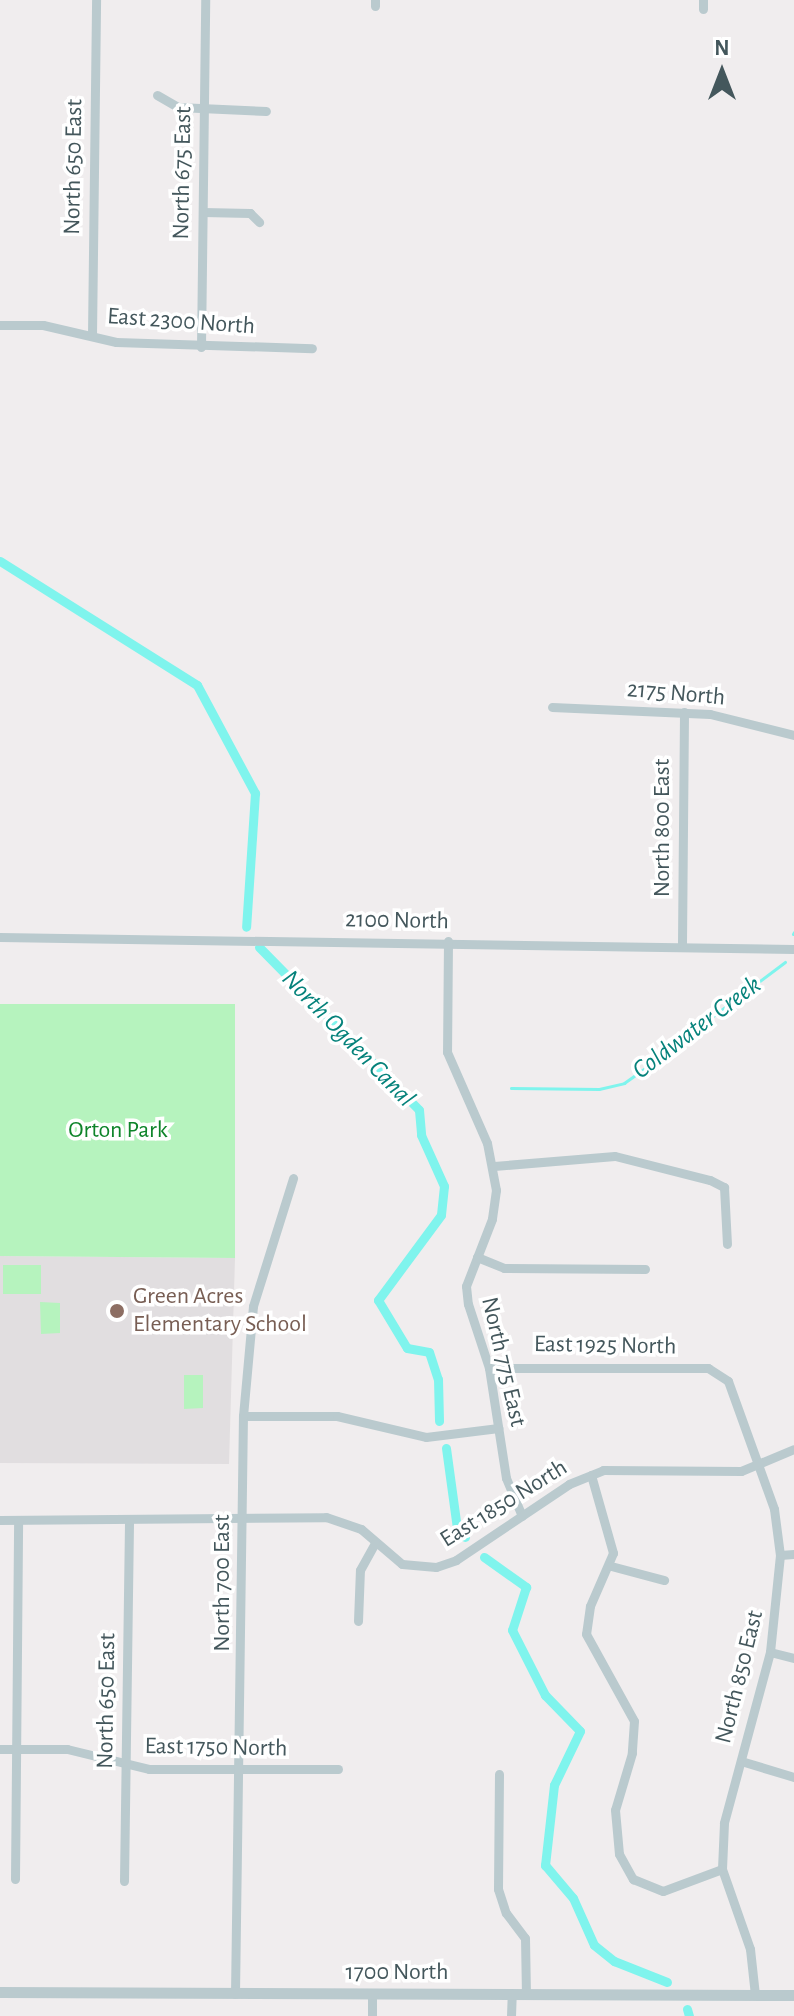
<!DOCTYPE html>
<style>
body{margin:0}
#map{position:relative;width:794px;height:2016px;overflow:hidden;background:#f0edee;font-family:"Alegreya Sans",sans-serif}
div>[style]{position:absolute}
.education>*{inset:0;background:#e1dee0}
.green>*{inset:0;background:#b6f3be}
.stream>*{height:3px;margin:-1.5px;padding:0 1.5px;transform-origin:1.5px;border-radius:1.5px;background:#7ff4ed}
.canal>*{height:9px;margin:-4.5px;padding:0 4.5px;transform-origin:4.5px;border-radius:4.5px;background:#7ff4ed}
.minor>*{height:9px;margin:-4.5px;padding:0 4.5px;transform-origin:4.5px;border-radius:4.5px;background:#bacace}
.tertiary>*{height:11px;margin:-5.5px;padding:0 5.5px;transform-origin:5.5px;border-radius:5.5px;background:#bacace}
.dots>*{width:22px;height:22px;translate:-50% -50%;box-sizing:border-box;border:4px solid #fff;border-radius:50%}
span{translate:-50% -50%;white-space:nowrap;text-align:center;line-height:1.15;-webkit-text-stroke:7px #fff;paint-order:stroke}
.street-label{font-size:24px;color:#44575c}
.park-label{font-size:24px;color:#0e842a}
.education-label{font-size:24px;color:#785e54}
.left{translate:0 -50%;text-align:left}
.water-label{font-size:26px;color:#05827b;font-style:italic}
.north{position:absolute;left:682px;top:32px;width:80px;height:80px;-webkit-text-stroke:6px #fff;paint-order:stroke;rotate:0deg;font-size:22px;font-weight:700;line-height:32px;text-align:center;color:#44575c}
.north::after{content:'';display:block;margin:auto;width:28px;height:36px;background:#44575c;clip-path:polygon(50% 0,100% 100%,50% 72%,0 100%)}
</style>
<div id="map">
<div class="education">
<i style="clip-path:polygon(0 1256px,235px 1258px,229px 1464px,0 1463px)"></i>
</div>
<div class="green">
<i style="clip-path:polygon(0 1004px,235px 1004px,235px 1258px,0 1256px)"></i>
<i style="clip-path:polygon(3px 1265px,41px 1265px,41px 1294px,3px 1294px)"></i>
<i style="clip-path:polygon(40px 1302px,60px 1303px,60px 1333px,41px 1334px)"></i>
<i style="clip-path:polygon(184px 1375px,203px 1375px,203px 1408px,184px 1409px)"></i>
</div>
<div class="stream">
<i style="left:793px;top:934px;width:2px;rotate:-63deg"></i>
<i style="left:709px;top:1019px;width:95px;rotate:-36.9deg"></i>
<i style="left:511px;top:1088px;width:88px;rotate:0.7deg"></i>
<i style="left:599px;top:1089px;width:26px;rotate:-13deg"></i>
<i style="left:624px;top:1083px;width:80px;rotate:-35.3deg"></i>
</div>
<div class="canal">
<i style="left:0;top:561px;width:233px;rotate:32.2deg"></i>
<i style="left:197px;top:685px;width:123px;rotate:61.8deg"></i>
<i style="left:255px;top:793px;width:134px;rotate:93.8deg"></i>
<i style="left:259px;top:947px;width:228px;rotate:45.5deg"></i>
<i style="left:419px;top:1110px;width:25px;rotate:85deg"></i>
<i style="left:421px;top:1135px;width:56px;rotate:65.7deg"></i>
<i style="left:444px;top:1186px;width:29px;rotate:96deg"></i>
<i style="left:441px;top:1215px;width:106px;rotate:126.5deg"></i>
<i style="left:378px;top:1300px;width:56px;rotate:58.9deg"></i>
<i style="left:407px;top:1348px;width:22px;rotate:10deg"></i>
<i style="left:429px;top:1352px;width:28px;rotate:72deg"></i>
<i style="left:438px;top:1379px;width:42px;rotate:88.6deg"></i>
<i style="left:446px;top:1448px;width:81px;rotate:82.2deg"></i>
<i style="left:457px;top:1528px;width:12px;rotate:48deg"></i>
<i style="left:484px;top:1557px;width:52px;rotate:35.5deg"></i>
<i style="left:526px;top:1587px;width:45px;rotate:108deg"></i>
<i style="left:512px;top:1630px;width:73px;rotate:63.1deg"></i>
<i style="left:545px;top:1695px;width:50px;rotate:45.8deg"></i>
<i style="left:580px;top:1731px;width:60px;rotate:115.7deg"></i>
<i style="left:554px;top:1785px;width:81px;rotate:96.4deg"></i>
<i style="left:545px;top:1865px;width:43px;rotate:49.7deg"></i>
<i style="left:573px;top:1898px;width:51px;rotate:65.9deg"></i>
<i style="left:594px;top:1945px;width:26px;rotate:39deg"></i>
<i style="left:614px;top:1961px;width:57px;rotate:21.6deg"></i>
<i style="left:687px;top:2009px;width:7px;rotate:74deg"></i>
</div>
<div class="minor">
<i style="left:703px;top:0;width:9px;rotate:90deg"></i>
<i style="left:375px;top:6px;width:6px;rotate:-90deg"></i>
<i style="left:157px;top:95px;width:24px;rotate:30deg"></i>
<i style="left:178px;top:107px;width:88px;rotate:2.6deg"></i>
<i style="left:203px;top:212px;width:47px;rotate:1.2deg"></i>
<i style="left:250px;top:213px;width:13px;rotate:45deg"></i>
<i style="left:0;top:325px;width:43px"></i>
<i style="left:43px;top:325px;width:75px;rotate:13.1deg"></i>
<i style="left:116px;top:342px;width:196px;rotate:1.8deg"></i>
<i style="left:92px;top:335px;width:335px;rotate:-89.3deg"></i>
<i style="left:201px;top:347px;width:347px;rotate:-89.3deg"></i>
<i style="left:552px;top:707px;width:158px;rotate:2.5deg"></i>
<i style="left:710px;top:714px;width:87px;rotate:14deg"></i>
<i style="left:0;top:937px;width:794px;rotate:0.87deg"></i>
<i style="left:448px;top:941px;width:111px;rotate:90.5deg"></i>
<i style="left:447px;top:1052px;width:99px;rotate:66.3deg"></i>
<i style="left:487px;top:1143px;width:48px;rotate:79.2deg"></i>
<i style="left:496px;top:1190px;width:29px;rotate:98deg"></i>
<i style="left:492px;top:1219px;width:72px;rotate:111.2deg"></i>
<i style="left:466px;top:1286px;width:18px;rotate:84deg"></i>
<i style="left:468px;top:1304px;width:67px;rotate:71.8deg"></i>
<i style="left:489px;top:1368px;width:111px;rotate:81.2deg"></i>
<i style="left:506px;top:1478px;width:41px;rotate:67.2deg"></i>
<i style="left:682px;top:943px;width:231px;rotate:-89.5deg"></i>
<i style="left:494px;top:1166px;width:121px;rotate:-4.7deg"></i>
<i style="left:615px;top:1156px;width:98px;rotate:14.2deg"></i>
<i style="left:710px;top:1180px;width:16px;rotate:27deg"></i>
<i style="left:724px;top:1187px;width:57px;rotate:87deg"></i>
<i style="left:477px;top:1257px;width:29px;rotate:22deg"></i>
<i style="left:504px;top:1268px;width:141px;rotate:0.4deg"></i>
<i style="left:489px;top:1368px;width:219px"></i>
<i style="left:708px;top:1368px;width:24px;rotate:33deg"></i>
<i style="left:728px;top:1381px;width:136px;rotate:70.2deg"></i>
<i style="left:774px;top:1509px;width:46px;rotate:82.6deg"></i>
<i style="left:780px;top:1555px;width:98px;rotate:95.9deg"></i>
<i style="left:770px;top:1652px;width:177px;rotate:105.1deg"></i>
<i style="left:724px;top:1823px;width:46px;rotate:92.5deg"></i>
<i style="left:722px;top:1869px;width:85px;rotate:70.7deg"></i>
<i style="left:750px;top:1949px;width:46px;rotate:83.8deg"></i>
<i style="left:243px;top:1416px;width:94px"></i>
<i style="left:337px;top:1416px;width:91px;rotate:13.3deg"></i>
<i style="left:426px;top:1437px;width:73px;rotate:-7.1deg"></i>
<i style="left:591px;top:1475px;width:81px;rotate:74.2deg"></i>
<i style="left:613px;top:1553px;width:58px;rotate:113.5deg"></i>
<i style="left:590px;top:1606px;width:28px;rotate:98deg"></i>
<i style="left:586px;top:1634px;width:99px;rotate:61.1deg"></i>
<i style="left:634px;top:1721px;width:32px;rotate:94deg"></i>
<i style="left:632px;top:1753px;width:59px;rotate:106.6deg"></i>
<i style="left:615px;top:1810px;width:44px;rotate:84.8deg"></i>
<i style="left:619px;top:1854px;width:29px;rotate:61deg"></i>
<i style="left:633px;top:1879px;width:32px;rotate:22deg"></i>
<i style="left:663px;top:1891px;width:63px;rotate:-20.4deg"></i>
<i style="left:0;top:1520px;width:326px;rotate:-0.5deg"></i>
<i style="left:326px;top:1517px;width:37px;rotate:19deg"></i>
<i style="left:361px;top:1529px;width:54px;rotate:40.5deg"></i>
<i style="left:402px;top:1564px;width:34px;rotate:5deg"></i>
<i style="left:436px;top:1567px;width:21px;rotate:-19deg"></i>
<i style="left:456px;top:1560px;width:136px;rotate:-33.9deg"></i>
<i style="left:569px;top:1484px;width:37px;rotate:-22deg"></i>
<i style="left:603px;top:1470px;width:138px;rotate:0.4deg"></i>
<i style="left:741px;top:1471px;width:57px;rotate:-22.5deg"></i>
<i style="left:780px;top:1555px;width:14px;rotate:-4deg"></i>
<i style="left:611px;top:1566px;width:55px;rotate:14.8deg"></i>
<i style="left:358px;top:1621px;width:51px;rotate:-87.8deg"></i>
<i style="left:360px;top:1570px;width:31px;rotate:-61deg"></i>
<i style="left:770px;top:1652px;width:25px;rotate:14deg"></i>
<i style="left:0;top:1749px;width:67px"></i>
<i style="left:67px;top:1749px;width:84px;rotate:13.7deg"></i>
<i style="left:149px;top:1769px;width:189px"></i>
<i style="left:741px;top:1761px;width:55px;rotate:16.8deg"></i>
<i style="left:499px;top:1774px;width:115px;rotate:90.5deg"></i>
<i style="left:498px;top:1889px;width:25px;rotate:72deg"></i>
<i style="left:506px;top:1913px;width:31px;rotate:53deg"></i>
<i style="left:525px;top:1938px;width:55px;rotate:89deg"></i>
<i style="left:15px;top:1879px;width:358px;rotate:-89.5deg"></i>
<i style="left:124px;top:1881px;width:360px;rotate:-89.2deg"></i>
<i style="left:235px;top:1994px;width:578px;rotate:-89.21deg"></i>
<i style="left:243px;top:1416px;width:110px;rotate:-84.8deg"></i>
<i style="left:253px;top:1306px;width:134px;rotate:-72.6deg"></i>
<i style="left:372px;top:2016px;width:20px;rotate:-90deg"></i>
<i style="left:511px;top:2016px;width:23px;rotate:-88deg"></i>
</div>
<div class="tertiary">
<i style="left:0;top:1992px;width:794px;rotate:0.22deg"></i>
</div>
<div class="dots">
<i style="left:117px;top:1311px;background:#8d6e63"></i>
</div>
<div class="street-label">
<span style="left:74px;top:167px;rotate:-89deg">North 650 East</span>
<span style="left:183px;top:173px;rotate:-89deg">North 675 East</span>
<span style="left:181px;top:322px;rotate:4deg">East 2300 North</span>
<span style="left:676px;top:694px;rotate:5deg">2175 North</span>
<span style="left:663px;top:828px;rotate:-90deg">North 800 East</span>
<span style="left:397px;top:921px;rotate:1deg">2100 North</span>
<span style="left:605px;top:1346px;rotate:1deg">East 1925 North</span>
<span style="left:503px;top:1362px;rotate:77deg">North 775 East</span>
<span style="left:504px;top:1504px;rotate:-32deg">East 1850 North</span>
<span style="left:223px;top:1583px;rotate:-90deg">North 700 East</span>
<span style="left:740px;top:1677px;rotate:-76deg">North 850 East</span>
<span style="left:107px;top:1701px;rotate:-89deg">North 650 East</span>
<span style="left:216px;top:1748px;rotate:1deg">East 1750 North</span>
<span style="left:397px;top:1973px">1700 North</span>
</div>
<div class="park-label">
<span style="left:118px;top:1131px">Orton Park</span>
</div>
<div class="education-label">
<span class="left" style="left:133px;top:1311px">Green Acres<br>Elementary School</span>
</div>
<div class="water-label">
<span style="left:697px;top:1028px;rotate:-37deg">Coldwater Creek</span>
<span style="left:348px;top:1039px;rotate:46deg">North Ogden Canal</span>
</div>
<div class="north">N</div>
</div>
